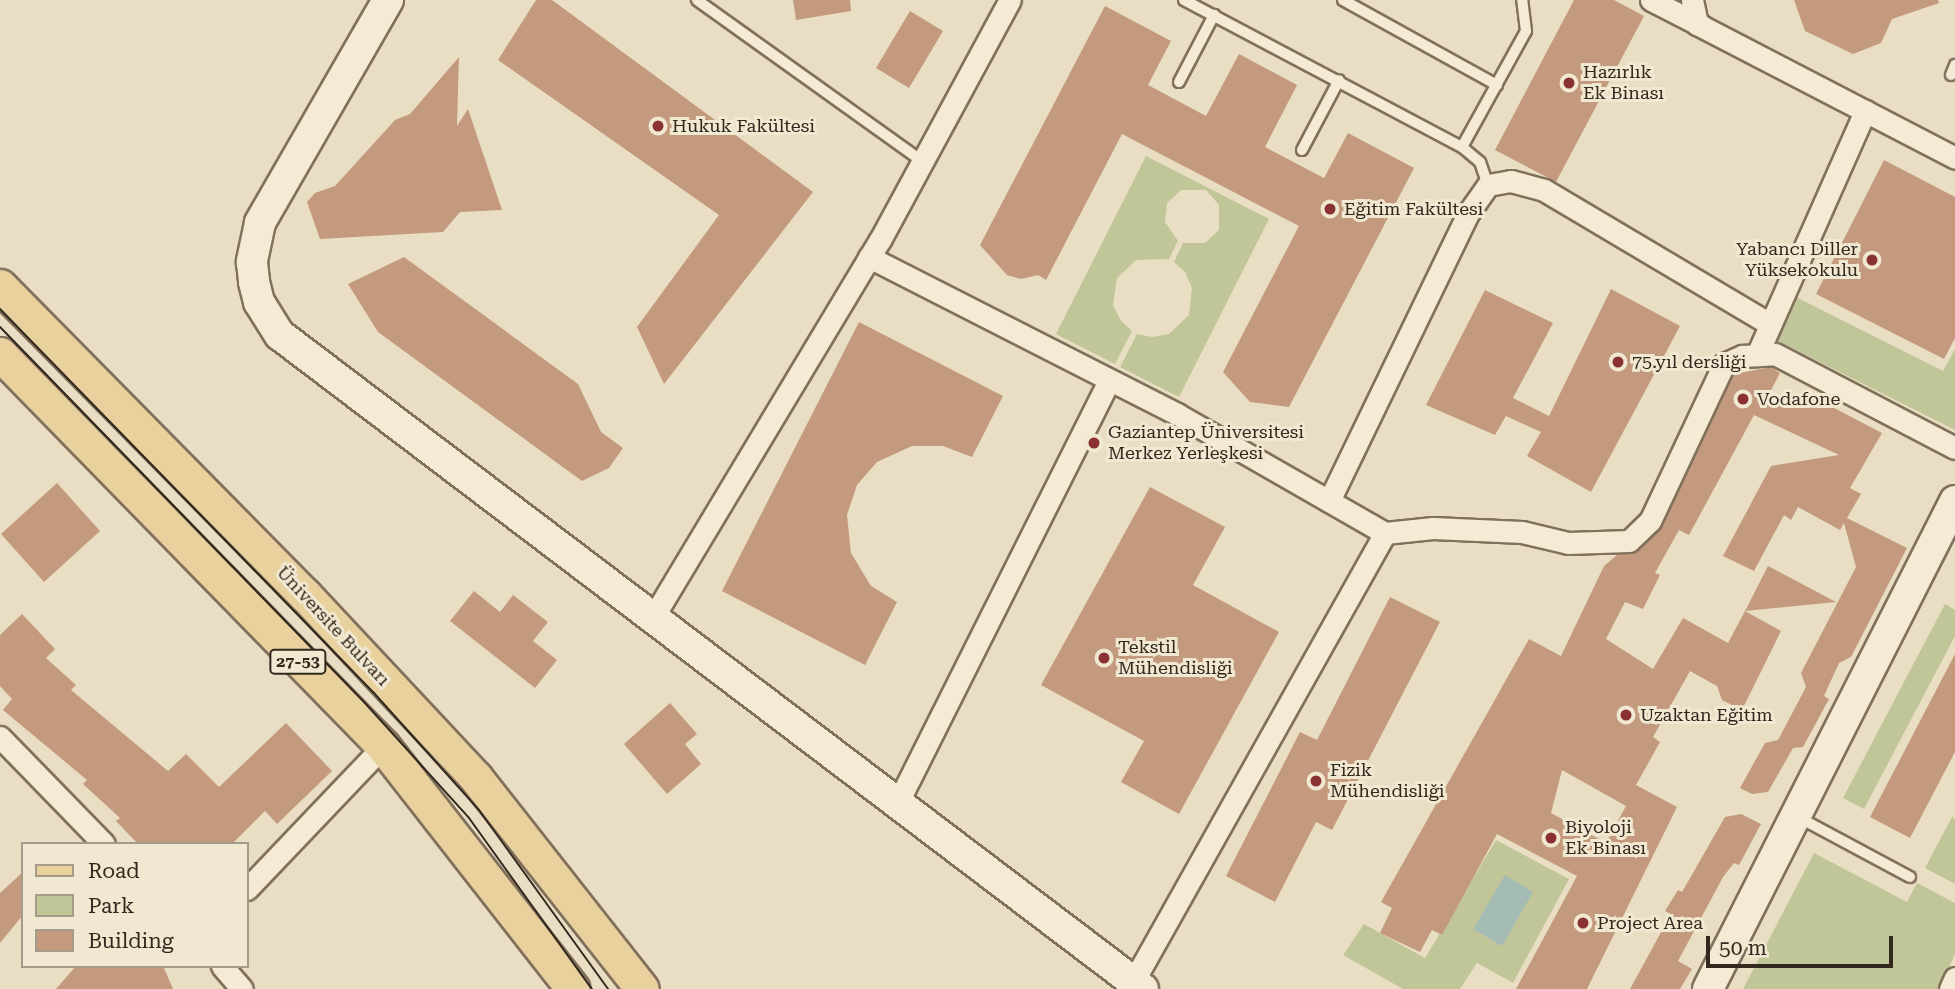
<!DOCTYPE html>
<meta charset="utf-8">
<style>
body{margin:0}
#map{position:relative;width:1955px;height:989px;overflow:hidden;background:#e9dec3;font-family:"Roboto Serif",serif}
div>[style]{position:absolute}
.green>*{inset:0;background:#c0c698}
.water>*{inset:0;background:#a5bcb5}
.building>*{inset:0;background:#c39a7d}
.roads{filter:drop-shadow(2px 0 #81705c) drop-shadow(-2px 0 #81705c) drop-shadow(0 2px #81705c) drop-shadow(0 -2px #81705c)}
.lane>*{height:10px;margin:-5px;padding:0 5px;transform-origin:5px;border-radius:5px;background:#f5ebd5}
.street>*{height:21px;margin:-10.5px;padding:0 10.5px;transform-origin:10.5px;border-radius:10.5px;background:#f5ebd5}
.secondary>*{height:30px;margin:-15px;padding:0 15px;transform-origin:15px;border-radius:15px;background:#f5ebd5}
.primary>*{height:33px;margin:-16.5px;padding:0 16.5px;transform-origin:16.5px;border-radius:16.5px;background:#e9d19e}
.tram>*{height:2px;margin:-1px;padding:0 1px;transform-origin:1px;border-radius:1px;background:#33281e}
.dots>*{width:19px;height:19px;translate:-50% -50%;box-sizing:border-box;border:4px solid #f1e8d2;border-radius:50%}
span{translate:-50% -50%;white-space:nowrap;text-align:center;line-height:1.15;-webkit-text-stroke:6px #f1e8d2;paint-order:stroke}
.shield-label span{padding:2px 5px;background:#f1e8d2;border:2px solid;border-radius:5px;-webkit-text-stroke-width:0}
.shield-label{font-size:16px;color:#33281e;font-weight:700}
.poi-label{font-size:18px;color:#33281e}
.left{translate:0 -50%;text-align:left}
.right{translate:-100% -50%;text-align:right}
.street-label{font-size:18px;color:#33281e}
.legend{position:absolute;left:21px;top:842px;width:228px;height:126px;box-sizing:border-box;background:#f1e8d2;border:2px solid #a59b8a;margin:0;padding:9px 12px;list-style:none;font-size:21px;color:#33281e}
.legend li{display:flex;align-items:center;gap:14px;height:35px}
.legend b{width:35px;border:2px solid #a59b8a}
.scale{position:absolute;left:1706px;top:936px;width:187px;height:32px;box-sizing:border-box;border:4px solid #33281e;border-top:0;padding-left:9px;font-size:21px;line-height:24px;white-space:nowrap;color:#33281e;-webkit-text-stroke:5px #f1e8d2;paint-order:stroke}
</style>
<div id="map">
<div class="green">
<i style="clip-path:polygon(1146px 156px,1269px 219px,1179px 397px,1120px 367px,1137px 334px,1152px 337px,1169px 334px,1189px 315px,1192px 288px,1185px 272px,1174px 262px,1183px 243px,1205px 243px,1219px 230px,1219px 205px,1206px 190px,1181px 190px,1167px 203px,1165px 222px,1178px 241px,1169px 259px,1136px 260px,1117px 278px,1113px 305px,1121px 321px,1132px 331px,1115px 364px,1056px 334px)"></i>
<i style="clip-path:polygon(1796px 297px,1943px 371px,1955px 349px,1955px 430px,1774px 339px)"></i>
<i style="clip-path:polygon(1945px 604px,1955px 610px,1955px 636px,1864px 809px,1843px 798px)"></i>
<i style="clip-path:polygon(1952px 817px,1955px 819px,1955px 884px,1925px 868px)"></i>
<i style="clip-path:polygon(1496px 840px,1569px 879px,1513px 983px,1477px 963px,1460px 989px,1403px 989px,1343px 955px,1364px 924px,1425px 958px)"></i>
<i style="clip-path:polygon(1814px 853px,1907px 902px,1917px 883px,1955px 903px,1955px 954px,1939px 989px,1743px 989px)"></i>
</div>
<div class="water">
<i style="clip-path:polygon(1505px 875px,1533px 892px,1502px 946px,1473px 929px)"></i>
</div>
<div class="building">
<i style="clip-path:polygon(536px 0,552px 0,813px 192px,664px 384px,637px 327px,719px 215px,498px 60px)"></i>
<i style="clip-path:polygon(793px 0,850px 0,851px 11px,796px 20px)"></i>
<i style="clip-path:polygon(1574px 0,1614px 0,1644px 16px,1556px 182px,1495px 150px)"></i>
<i style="clip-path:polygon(1794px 0,1938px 0,1939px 3px,1892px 19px,1881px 43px,1853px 54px,1805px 31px)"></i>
<i style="clip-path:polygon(1105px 6px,1171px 41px,1148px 85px,1206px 116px,1239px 54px,1297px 85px,1265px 147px,1324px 178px,1348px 133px,1414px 168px,1289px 407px,1250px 402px,1223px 372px,1299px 226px,1122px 134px,1046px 280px,1038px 275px,1021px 279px,1007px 275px,980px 245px)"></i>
<i style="clip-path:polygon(910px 11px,943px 31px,909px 88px,876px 68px)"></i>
<i style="clip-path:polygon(459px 57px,457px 126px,468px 109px,502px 210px,460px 212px,443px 232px,320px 239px,307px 202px,315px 193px,335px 186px,395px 120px,410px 114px)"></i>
<i style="clip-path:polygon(1884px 160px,1955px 197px,1955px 338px,1944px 359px,1816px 294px)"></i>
<i style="clip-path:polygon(404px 257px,578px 384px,601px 432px,623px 448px,609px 468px,582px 481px,378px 332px,348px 284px)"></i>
<i style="clip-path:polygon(1611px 289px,1680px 326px,1591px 492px,1527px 456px,1541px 432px,1506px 416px,1495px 435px,1426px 405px,1485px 290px,1553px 323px,1513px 398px,1549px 416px)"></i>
<i style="clip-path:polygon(859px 322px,1003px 396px,972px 457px,943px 446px,912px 446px,877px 462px,857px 485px,847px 515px,851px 553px,871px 586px,897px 602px,865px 665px,722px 591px)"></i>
<i style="clip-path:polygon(evenodd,1771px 367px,1780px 373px,1767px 398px,1817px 399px,1882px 433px,1850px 488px,1861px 494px,1847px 518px,1907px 548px,1851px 657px,1839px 663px,1824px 696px,1829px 699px,1803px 747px,1793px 748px,1768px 792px,1752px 794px,1740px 788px,1765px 743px,1778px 740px,1806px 687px,1801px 673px,1856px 567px,1844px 523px,1840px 530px,1798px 507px,1791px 520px,1784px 515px,1754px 571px,1723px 556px,1771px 466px,1839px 455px,1754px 415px,1689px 535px,1679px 530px,1655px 573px,1660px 575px,1643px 609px,1625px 602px,1606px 639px,1653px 669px,1683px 618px,1728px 643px,1745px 611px,1781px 631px,1742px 710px,1722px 700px,1717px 686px,1690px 671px,1653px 737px,1660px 742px,1636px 785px,1677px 807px,1587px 989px,1516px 989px,1577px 876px,1497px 834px,1442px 935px,1432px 930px,1420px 952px,1380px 933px,1392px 908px,1381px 902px,1529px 639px,1561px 656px,1604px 566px,1617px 555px,1638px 550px,1662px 527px,1734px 374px,1771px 367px,1562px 770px,1626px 806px,1606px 843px,1551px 813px,1562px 770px)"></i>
<i style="clip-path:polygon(57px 483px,100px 531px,44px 582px,1px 534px)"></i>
<i style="clip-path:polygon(1150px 487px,1225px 527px,1193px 585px,1279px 632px,1179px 814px,1121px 782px,1144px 741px,1041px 685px)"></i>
<i style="clip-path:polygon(1768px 566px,1836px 602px,1745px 611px)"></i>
<i style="clip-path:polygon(474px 591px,500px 612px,513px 595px,548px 622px,533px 641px,557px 660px,535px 688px,450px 621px)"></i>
<i style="clip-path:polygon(1390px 597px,1440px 622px,1332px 830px,1316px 822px,1275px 902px,1226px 876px,1300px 732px,1317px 740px)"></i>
<i style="clip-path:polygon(22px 614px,55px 649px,46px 658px,76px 685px,71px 690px,168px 771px,186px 754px,219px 787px,286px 723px,332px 771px,277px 824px,265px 811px,232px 844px,138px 844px,116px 821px,120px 818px,83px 784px,87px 780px,3px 710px,12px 699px,0 686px,0 635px)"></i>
<i style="clip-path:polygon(1955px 654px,1955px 752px,1910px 838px,1870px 817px)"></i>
<i style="clip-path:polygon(670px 703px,697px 734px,685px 744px,701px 764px,667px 794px,624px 744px)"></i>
<i style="clip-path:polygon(1741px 814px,1761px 824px,1739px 865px,1734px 863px,1723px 877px,1678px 961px,1692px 969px,1680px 989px,1630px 989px,1671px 914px,1665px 911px,1678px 890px,1682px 892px,1725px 817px)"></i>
<i style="clip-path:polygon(23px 872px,23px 915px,0 943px,0 893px)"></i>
<i style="clip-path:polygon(76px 966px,163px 966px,173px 989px,56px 989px)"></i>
</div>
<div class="roads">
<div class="lane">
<i style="left:697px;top:0;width:277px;rotate:35.6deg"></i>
<i style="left:1184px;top:0;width:314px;rotate:27.9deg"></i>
<i style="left:1462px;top:147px;width:23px;rotate:40deg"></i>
<i style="left:1480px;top:162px;width:24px;rotate:71deg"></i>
<i style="left:1343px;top:0;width:176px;rotate:28.9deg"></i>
<i style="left:1951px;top:75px;width:11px;rotate:-68deg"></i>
<i style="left:1179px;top:82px;width:76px;rotate:-62.4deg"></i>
<i style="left:1462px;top:147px;width:132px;rotate:-61.1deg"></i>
<i style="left:1526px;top:31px;width:31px;rotate:-97deg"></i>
<i style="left:1302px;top:150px;width:79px;rotate:-62.1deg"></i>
<i style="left:1798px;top:817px;width:127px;rotate:28.2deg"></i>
</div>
<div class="street">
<i style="left:1651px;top:0;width:57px;rotate:27deg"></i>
<i style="left:1692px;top:0;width:25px;rotate:78deg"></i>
<i style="left:1697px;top:24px;width:291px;rotate:27.4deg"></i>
<i style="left:869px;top:257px;width:346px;rotate:27deg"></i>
<i style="left:1177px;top:414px;width:240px;rotate:29.8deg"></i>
<i style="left:1385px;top:533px;width:515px;rotate:119.3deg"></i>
<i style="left:1757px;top:355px;width:267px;rotate:-66.1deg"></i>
<i style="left:1329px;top:501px;width:321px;rotate:-64.2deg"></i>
<i style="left:1469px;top:212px;width:33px;rotate:-55deg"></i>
<i style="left:1488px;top:185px;width:23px;rotate:-10deg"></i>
<i style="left:1511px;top:181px;width:34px;rotate:15deg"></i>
<i style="left:1544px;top:190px;width:263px;rotate:30.7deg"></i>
<i style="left:1385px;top:533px;width:48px;rotate:-5.9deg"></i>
<i style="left:1433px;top:528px;width:89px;rotate:2.6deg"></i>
<i style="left:1522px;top:532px;width:47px;rotate:13.4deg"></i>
<i style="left:1568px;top:543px;width:61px;rotate:-1.9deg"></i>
<i style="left:1629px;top:541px;width:29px;rotate:-44deg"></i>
<i style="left:1650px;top:521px;width:174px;rotate:-64.8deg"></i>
<i style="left:1724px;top:364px;width:20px;rotate:-24deg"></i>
<i style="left:1742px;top:356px;width:33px;rotate:-3deg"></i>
<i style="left:1775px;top:354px;width:203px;rotate:27.6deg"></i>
<i style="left:652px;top:619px;width:442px;rotate:-59deg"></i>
<i style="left:880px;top:240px;width:273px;rotate:-61.6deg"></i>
<i style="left:0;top:737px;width:149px;rotate:45.8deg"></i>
<i style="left:897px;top:804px;width:474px;rotate:-63.4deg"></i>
<i style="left:247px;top:889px;width:197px;rotate:-46.4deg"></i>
<i style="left:222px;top:966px;width:30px;rotate:49deg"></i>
<i style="left:1950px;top:989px;width:12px;rotate:-66deg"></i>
</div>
<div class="secondary">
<i style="left:388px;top:0;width:257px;rotate:119.9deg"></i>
<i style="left:260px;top:223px;width:40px;rotate:102deg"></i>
<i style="left:252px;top:262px;width:20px;rotate:84deg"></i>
<i style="left:254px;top:282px;width:21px;rotate:76deg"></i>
<i style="left:259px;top:302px;width:39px;rotate:58deg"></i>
<i style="left:280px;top:335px;width:1083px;rotate:37.16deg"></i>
<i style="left:1708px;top:989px;width:547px;rotate:-63.15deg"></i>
</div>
<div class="primary">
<i style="left:0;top:286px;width:433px;rotate:45.4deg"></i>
<i style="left:304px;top:594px;width:252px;rotate:46.9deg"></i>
<i style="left:476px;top:778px;width:268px;rotate:51.8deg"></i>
<i style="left:0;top:354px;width:548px;rotate:45.67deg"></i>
<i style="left:383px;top:746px;width:308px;rotate:52deg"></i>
</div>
</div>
<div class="tram">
<i style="left:0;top:309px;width:536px;rotate:45.76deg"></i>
<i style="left:374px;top:693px;width:157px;rotate:48.1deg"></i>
<i style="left:479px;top:810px;width:221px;rotate:54.2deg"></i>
<i style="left:0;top:327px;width:523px;rotate:45.85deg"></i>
<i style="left:364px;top:702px;width:156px;rotate:47.8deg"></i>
<i style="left:469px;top:818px;width:211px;rotate:54.3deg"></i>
</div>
<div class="dots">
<i style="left:1569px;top:83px;background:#8a3233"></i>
<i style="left:658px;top:126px;background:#8a3233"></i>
<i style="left:1330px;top:209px;background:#8a3233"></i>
<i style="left:1872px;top:260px;background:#8a3233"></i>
<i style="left:1618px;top:362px;background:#8a3233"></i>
<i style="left:1743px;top:399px;background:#8a3233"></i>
<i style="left:1094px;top:443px;background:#8a3233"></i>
<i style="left:1104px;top:658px;background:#8a3233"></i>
<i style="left:1626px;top:715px;background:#8a3233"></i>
<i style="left:1316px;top:781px;background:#8a3233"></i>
<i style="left:1551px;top:838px;background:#8a3233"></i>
<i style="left:1583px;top:923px;background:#8a3233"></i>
</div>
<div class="shield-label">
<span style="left:298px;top:662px">27-53</span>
</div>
<div class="poi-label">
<span class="left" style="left:1583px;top:83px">Hazırlık<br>Ek Binası</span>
<span class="left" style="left:672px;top:126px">Hukuk Fakültesi</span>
<span class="left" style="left:1344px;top:209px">Eğitim Fakültesi</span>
<span class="right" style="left:1858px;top:260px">Yabancı Diller<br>Yüksekokulu</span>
<span class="left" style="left:1632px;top:362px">75.yıl dersliği</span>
<span class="left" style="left:1757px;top:399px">Vodafone</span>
<span class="left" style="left:1108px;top:443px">Gaziantep Üniversitesi<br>Merkez Yerleşkesi</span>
<span class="left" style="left:1118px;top:658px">Tekstil<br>Mühendisliği</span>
<span class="left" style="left:1640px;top:715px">Uzaktan Eğitim</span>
<span class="left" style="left:1330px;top:781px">Fizik<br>Mühendisliği</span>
<span class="left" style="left:1565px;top:838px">Biyoloji<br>Ek Binası</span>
<span class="left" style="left:1597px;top:923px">Project Area</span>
</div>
<div class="street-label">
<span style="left:333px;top:626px;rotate:47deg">Üniversite Bulvarı</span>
</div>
<ul class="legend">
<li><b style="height:9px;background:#e9d19e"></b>Road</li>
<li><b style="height:19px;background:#c0c698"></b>Park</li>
<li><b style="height:19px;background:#c39a7d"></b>Building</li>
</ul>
<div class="scale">50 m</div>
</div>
